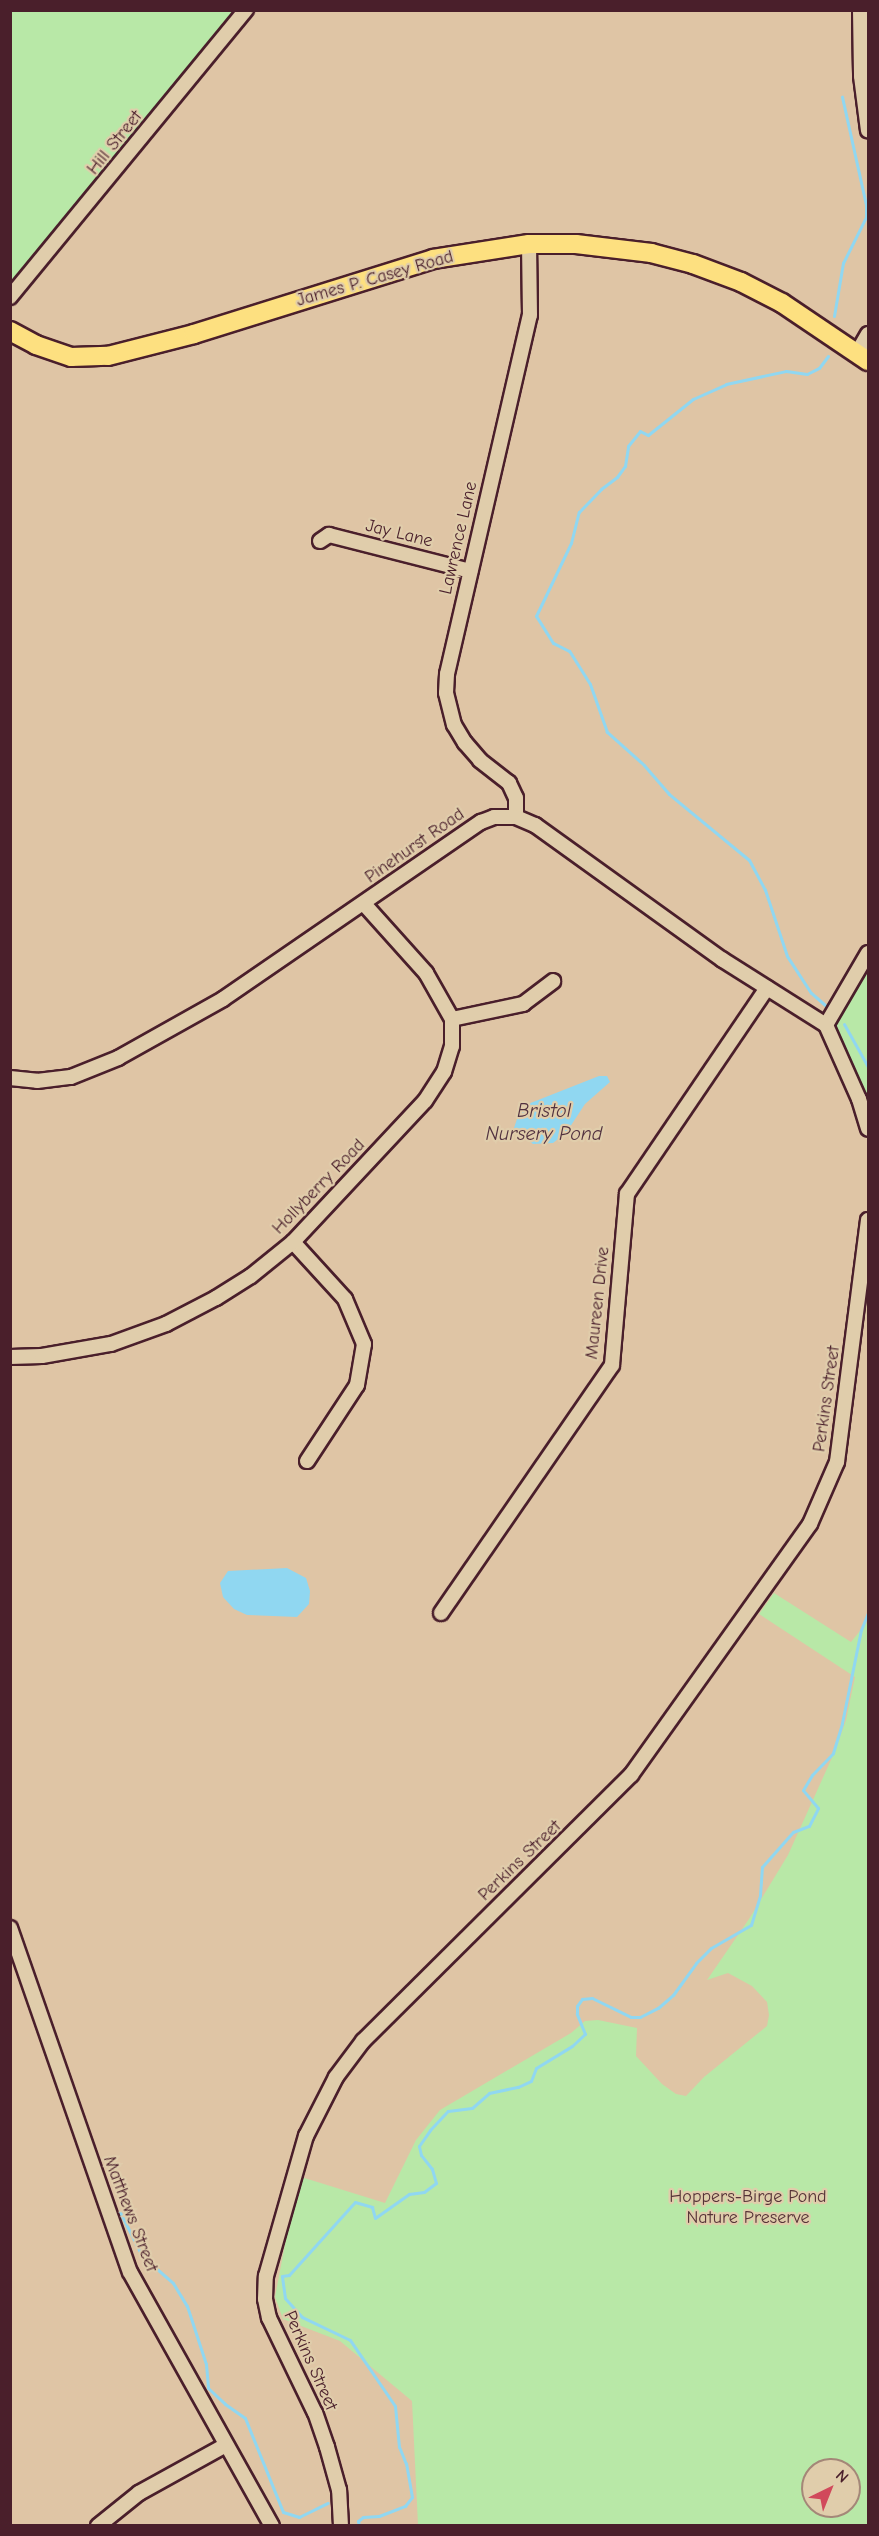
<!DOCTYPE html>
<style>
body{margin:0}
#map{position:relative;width:879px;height:2536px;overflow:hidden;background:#dfc5a5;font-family:"Comic Neue",sans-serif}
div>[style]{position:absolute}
.green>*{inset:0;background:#b8e8a7}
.water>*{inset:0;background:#90d7f1}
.stream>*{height:3px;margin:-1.5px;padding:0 1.5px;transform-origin:1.5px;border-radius:1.5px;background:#90d7f1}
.roads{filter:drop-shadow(2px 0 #4a1f2b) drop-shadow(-2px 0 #4a1f2b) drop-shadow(0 2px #4a1f2b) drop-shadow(0 -2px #4a1f2b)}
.minor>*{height:14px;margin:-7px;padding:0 7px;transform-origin:7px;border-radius:7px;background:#e0cdab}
.major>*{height:18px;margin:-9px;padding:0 9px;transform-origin:9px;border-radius:9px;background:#fde080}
span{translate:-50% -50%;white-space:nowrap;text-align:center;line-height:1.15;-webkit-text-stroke:4.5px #e0cdab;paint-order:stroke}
.street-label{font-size:18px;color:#4a1f2b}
.park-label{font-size:18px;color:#553337}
.water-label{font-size:20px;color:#51313f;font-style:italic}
.frame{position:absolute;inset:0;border:12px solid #4a1f2b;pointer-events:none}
.north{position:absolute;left:801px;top:2458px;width:60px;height:60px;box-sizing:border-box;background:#e0cdab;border:2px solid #a48778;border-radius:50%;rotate:43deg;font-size:16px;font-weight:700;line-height:24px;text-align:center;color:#4a1f2b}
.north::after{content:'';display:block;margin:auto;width:21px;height:27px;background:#d1495b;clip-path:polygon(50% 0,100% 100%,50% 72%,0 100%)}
</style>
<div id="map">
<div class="green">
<i style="clip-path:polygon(11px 10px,236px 11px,11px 285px,10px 11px)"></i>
<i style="clip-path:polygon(868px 960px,868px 1129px,826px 1025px)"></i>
<i style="clip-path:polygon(evenodd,774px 1593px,851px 1642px,868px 1621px,868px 2525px,418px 2525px,412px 2401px,340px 2341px,283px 2319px,275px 2297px,298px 2176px,385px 2203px,416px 2140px,440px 2110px,571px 2033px,585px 2021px,598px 2020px,637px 2028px,636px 2056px,662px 2084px,676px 2094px,686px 2096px,704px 2077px,767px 2026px,769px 2015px,767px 2002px,752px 1986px,728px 1973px,707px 1980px,749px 1919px,788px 1855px,835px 1751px,846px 1720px,855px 1677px,759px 1614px,774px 1593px,813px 2470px,849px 2470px,849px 2506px,813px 2506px,813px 2470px)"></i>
</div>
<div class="water">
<i style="clip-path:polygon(599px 1076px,607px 1076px,610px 1082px,585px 1104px,566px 1133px,553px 1143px,533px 1144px,514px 1128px,519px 1113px,528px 1104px)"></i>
<i style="clip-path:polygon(287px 1568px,306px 1578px,310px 1591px,309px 1604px,297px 1617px,247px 1615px,234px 1609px,223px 1597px,220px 1583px,228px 1571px)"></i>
</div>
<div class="stream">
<i style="left:834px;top:316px;width:54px;rotate:-80.4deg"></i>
<i style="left:843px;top:263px;width:51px;rotate:-63.4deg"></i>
<i style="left:866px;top:217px;width:12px;rotate:-90deg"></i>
<i style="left:866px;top:205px;width:111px;rotate:-102.5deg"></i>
<i style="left:825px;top:1005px;width:18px;rotate:-139deg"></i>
<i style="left:811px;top:993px;width:44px;rotate:-123deg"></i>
<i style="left:787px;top:956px;width:70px;rotate:-108.4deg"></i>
<i style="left:765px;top:890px;width:34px;rotate:-118deg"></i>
<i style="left:749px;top:860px;width:104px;rotate:-140.5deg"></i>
<i style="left:669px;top:794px;width:38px;rotate:-131deg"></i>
<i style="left:644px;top:765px;width:50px;rotate:-138.3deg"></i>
<i style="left:607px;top:732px;width:51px;rotate:-109.5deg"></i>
<i style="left:590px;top:684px;width:39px;rotate:-122deg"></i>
<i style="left:569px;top:651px;width:18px;rotate:-153deg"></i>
<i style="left:553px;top:643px;width:32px;rotate:-122deg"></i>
<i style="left:536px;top:616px;width:81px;rotate:-64.4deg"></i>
<i style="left:571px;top:543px;width:32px;rotate:-76deg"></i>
<i style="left:579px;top:512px;width:32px;rotate:-46deg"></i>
<i style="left:601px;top:489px;width:20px;rotate:-37deg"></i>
<i style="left:617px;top:477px;width:14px;rotate:-54deg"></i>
<i style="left:625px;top:466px;width:20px;rotate:-81deg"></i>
<i style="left:628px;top:446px;width:19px;rotate:-51deg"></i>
<i style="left:640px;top:431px;width:9px;rotate:27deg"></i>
<i style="left:648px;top:435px;width:58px;rotate:-38.7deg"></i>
<i style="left:693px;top:399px;width:36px;rotate:-24deg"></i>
<i style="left:726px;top:384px;width:61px;rotate:-12.2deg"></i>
<i style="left:786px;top:371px;width:21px;rotate:8deg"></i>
<i style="left:807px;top:374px;width:13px;rotate:-27deg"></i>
<i style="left:819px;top:368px;width:15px;rotate:-53deg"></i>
<i style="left:844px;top:1024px;width:49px;rotate:60.8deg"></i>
<i style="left:120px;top:2212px;width:49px;rotate:63.4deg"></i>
<i style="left:142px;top:2256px;width:41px;rotate:41.1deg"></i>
<i style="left:173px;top:2283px;width:27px;rotate:59deg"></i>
<i style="left:187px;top:2306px;width:61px;rotate:71.9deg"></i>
<i style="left:206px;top:2364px;width:24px;rotate:85deg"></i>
<i style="left:208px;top:2388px;width:23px;rotate:43deg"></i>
<i style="left:225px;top:2404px;width:24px;rotate:35deg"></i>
<i style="left:245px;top:2418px;width:101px;rotate:68deg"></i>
<i style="left:283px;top:2512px;width:17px;rotate:17deg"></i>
<i style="left:299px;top:2517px;width:32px;rotate:-26deg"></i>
<i style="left:359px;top:2526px;width:5px;rotate:-101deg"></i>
<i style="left:358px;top:2521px;width:6px;rotate:-39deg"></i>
<i style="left:363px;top:2517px;width:16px;rotate:-4deg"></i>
<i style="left:379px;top:2516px;width:28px;rotate:-21deg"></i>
<i style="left:405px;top:2506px;width:11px;rotate:-52deg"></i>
<i style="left:412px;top:2497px;width:34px;rotate:-100deg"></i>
<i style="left:406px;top:2464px;width:18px;rotate:-112deg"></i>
<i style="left:399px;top:2447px;width:41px;rotate:-95.6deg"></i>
<i style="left:395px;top:2406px;width:80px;rotate:-124.3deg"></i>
<i style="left:350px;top:2340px;width:53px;rotate:-154.4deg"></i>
<i style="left:302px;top:2317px;width:25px;rotate:-132deg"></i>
<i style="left:285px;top:2298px;width:22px;rotate:-98deg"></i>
<i style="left:282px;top:2276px;width:7px;rotate:-8deg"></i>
<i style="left:289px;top:2275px;width:98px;rotate:-47.9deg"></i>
<i style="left:355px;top:2202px;width:18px;rotate:16deg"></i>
<i style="left:372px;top:2207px;width:11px;rotate:75deg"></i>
<i style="left:375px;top:2218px;width:42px;rotate:-35.2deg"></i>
<i style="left:409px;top:2194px;width:15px;rotate:-8deg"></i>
<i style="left:424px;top:2192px;width:15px;rotate:-37deg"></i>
<i style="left:436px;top:2183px;width:15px;rotate:-106deg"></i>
<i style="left:432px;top:2169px;width:18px;rotate:-128deg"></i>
<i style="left:421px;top:2155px;width:9px;rotate:-103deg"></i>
<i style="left:419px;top:2146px;width:19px;rotate:-55deg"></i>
<i style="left:430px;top:2130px;width:26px;rotate:-47deg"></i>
<i style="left:448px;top:2111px;width:24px;rotate:-7deg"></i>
<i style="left:472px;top:2108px;width:23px;rotate:-41deg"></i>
<i style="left:489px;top:2093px;width:30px;rotate:-12deg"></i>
<i style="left:518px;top:2087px;width:14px;rotate:-25deg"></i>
<i style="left:531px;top:2081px;width:14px;rotate:-69deg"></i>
<i style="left:536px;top:2068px;width:42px;rotate:-31.4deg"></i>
<i style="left:572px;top:2046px;width:18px;rotate:-43deg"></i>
<i style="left:585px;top:2034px;width:22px;rotate:-112deg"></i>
<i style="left:577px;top:2014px;width:8px;rotate:-90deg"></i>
<i style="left:577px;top:2006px;width:9px;rotate:-54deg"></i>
<i style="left:582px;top:1999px;width:10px;rotate:-6deg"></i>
<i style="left:592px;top:1998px;width:43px;rotate:26deg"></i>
<i style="left:631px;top:2017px;width:9px"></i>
<i style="left:640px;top:2017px;width:20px;rotate:-27deg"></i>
<i style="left:658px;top:2008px;width:20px;rotate:-41deg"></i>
<i style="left:673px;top:1995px;width:39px;rotate:-54deg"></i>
<i style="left:696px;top:1963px;width:21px;rotate:-45deg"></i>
<i style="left:711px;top:1948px;width:46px;rotate:-29.9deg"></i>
<i style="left:751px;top:1925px;width:31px;rotate:-73deg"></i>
<i style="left:760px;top:1895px;width:28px;rotate:-86deg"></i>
<i style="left:762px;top:1867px;width:47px;rotate:-48.5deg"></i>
<i style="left:793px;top:1832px;width:17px;rotate:-21deg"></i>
<i style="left:809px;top:1826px;width:20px;rotate:-63deg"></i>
<i style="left:818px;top:1808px;width:23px;rotate:-130deg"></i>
<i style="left:803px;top:1790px;width:17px;rotate:-59deg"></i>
<i style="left:812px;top:1775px;width:30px;rotate:-46deg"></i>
<i style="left:833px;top:1753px;width:31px;rotate:-73deg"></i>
<i style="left:842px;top:1723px;width:95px;rotate:-78.5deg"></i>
<i style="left:861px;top:1630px;width:18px;rotate:-68deg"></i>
</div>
<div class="roads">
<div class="minor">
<i style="left:860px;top:10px;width:66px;rotate:89.1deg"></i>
<i style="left:861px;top:76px;width:55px;rotate:82.7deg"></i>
<i style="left:10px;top:297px;width:372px;rotate:-50.6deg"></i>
<i style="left:857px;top:353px;width:22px;rotate:-60deg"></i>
<i style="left:320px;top:541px;width:11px;rotate:-34deg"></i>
<i style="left:329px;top:535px;width:146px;rotate:14.3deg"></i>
<i style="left:516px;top:817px;width:19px;rotate:-90deg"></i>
<i style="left:516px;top:798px;width:17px;rotate:-115deg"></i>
<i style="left:509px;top:783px;width:37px;rotate:-142deg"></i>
<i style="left:480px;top:760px;width:23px;rotate:-131deg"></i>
<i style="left:465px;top:743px;width:21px;rotate:-121deg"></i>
<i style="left:454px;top:725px;width:33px;rotate:-104deg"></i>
<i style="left:446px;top:693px;width:19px;rotate:-87deg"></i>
<i style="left:447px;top:674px;width:368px;rotate:-77deg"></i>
<i style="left:530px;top:315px;width:71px;rotate:-90.8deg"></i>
<i style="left:868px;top:953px;width:83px;rotate:120.3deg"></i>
<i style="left:826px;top:1025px;width:81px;rotate:66deg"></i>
<i style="left:859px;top:1099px;width:31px;rotate:73deg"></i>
<i style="left:452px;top:1019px;width:73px;rotate:-11.9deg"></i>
<i style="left:523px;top:1004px;width:38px;rotate:-37deg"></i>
<i style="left:10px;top:1078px;width:27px;rotate:6deg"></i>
<i style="left:37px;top:1081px;width:34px;rotate:-7deg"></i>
<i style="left:71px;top:1077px;width:51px;rotate:-22deg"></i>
<i style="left:118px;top:1058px;width:120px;rotate:-29.3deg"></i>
<i style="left:223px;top:999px;width:313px;rotate:-34.5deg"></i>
<i style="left:481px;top:822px;width:14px;rotate:-21deg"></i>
<i style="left:494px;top:817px;width:22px"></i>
<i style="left:516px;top:817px;width:21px;rotate:23deg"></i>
<i style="left:535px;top:825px;width:231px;rotate:35.7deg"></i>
<i style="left:723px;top:960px;width:122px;rotate:32.3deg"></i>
<i style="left:293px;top:1242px;width:77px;rotate:47.6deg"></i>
<i style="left:345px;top:1299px;width:49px;rotate:67.1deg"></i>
<i style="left:364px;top:1344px;width:42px;rotate:99.7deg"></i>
<i style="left:357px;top:1385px;width:91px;rotate:123.3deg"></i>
<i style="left:10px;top:1357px;width:32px;rotate:-2deg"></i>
<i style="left:42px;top:1356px;width:70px;rotate:-9.9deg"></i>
<i style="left:111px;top:1344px;width:59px;rotate:-20deg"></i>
<i style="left:166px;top:1324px;width:56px;rotate:-27.5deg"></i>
<i style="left:216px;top:1298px;width:41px;rotate:-32.2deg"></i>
<i style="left:251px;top:1276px;width:54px;rotate:-39deg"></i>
<i style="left:293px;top:1242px;width:193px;rotate:-46.9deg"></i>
<i style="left:425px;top:1101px;width:35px;rotate:-57deg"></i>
<i style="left:444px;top:1072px;width:27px;rotate:-73deg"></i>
<i style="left:452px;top:1046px;width:27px;rotate:-90deg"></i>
<i style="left:452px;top:1019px;width:53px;rotate:-119.5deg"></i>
<i style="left:426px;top:973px;width:93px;rotate:-131.9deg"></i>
<i style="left:441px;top:1613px;width:301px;rotate:-55.4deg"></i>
<i style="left:612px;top:1365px;width:172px;rotate:-85deg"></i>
<i style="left:627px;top:1194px;width:249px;rotate:-55.8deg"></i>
<i style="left:10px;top:1928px;width:364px;rotate:70.8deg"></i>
<i style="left:130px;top:2272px;width:291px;rotate:60.8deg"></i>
<i style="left:98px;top:2526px;width:53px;rotate:-38.8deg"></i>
<i style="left:139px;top:2493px;width:99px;rotate:-28.9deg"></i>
<i style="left:341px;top:2526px;width:36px;rotate:-93deg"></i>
<i style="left:339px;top:2490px;width:45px;rotate:-105.6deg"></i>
<i style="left:327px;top:2447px;width:36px;rotate:-109deg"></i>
<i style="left:315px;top:2413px;width:106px;rotate:-115.8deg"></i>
<i style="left:269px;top:2318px;width:19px;rotate:-102deg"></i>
<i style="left:265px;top:2299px;width:23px;rotate:-88deg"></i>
<i style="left:266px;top:2276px;width:146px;rotate:-74.1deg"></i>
<i style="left:306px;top:2136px;width:66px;rotate:-63deg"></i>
<i style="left:336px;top:2077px;width:45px;rotate:-53.1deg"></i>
<i style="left:363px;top:2041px;width:378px;rotate:-44.8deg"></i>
<i style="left:631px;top:1775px;width:308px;rotate:-54.5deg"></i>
<i style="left:810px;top:1524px;width:68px;rotate:-66.5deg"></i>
<i style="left:837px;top:1462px;width:244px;rotate:-82.7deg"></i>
</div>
<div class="major">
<i style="left:10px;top:331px;width:30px;rotate:28deg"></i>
<i style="left:36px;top:345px;width:37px;rotate:19deg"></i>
<i style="left:71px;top:357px;width:37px;rotate:-2deg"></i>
<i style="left:108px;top:356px;width:89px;rotate:-14.3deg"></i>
<i style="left:194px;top:334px;width:250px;rotate:-17.4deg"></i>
<i style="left:433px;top:259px;width:97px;rotate:-8.9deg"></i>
<i style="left:529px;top:244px;width:47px"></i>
<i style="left:576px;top:244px;width:76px;rotate:6.8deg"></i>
<i style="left:651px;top:253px;width:43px;rotate:14.7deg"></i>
<i style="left:693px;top:264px;width:51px;rotate:20.6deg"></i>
<i style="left:741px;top:282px;width:46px;rotate:27.1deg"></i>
<i style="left:782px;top:303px;width:104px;rotate:34deg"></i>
</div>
</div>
<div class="street-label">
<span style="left:115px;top:143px;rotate:-51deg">Hill Street</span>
<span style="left:375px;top:279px;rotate:-16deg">James P. Casey Road</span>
<span style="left:399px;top:534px;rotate:14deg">Jay Lane</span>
<span style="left:459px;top:538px;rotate:-77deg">Lawrence Lane</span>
<span style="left:415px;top:846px;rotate:-35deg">Pinehurst Road</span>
<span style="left:319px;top:1187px;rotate:-46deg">Hollyberry Road</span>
<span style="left:598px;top:1303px;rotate:-84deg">Maureen Drive</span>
<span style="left:827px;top:1399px;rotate:-82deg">Perkins Street</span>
<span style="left:520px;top:1861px;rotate:-44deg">Perkins Street</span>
<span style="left:130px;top:2214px;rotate:69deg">Matthews Street</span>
<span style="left:310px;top:2361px;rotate:66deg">Perkins Street</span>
</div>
<div class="park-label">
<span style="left:748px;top:2208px">Hoppers-Birge Pond<br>Nature Preserve</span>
</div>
<div class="water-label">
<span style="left:544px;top:1122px">Bristol<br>Nursery Pond</span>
</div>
<div class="frame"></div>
<div class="north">N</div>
</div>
